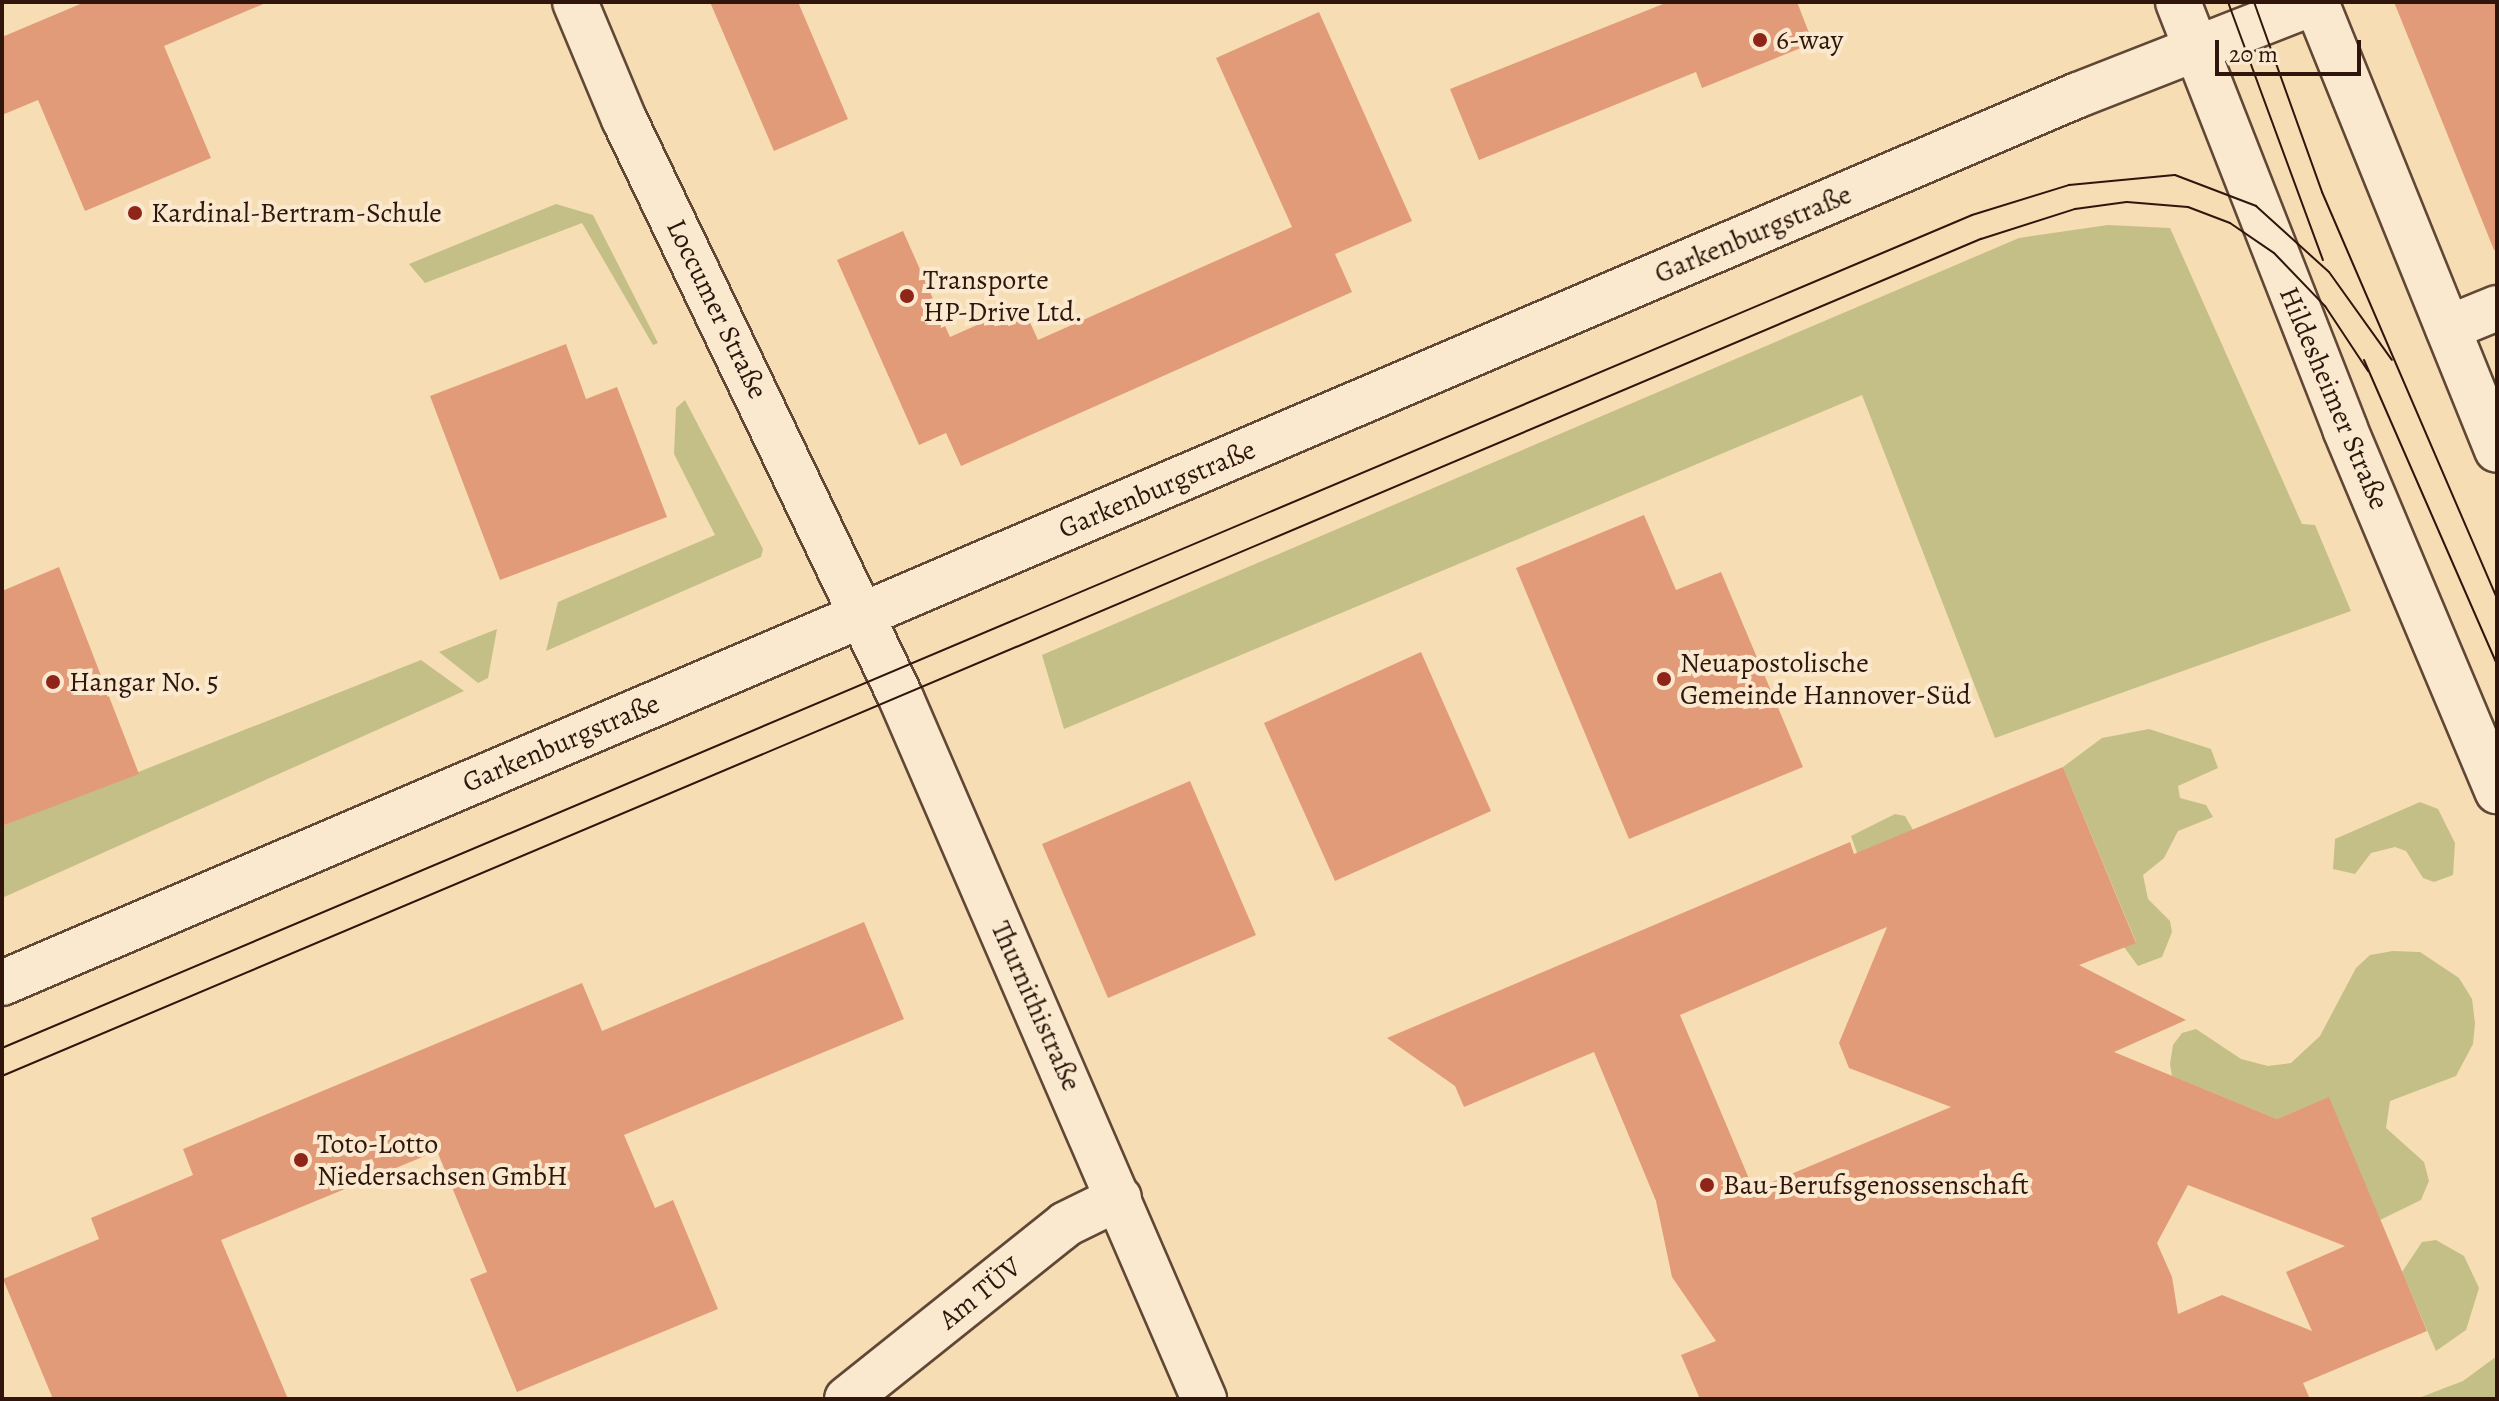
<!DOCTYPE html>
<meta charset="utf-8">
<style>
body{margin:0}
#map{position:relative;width:2499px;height:1401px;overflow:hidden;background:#f7ddb4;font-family:Alegreya,serif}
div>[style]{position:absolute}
.green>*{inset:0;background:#c4bf87}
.building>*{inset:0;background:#e29b79}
.roads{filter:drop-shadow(2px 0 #614736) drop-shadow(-2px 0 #614736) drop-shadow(0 2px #614736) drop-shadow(0 -2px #614736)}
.minor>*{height:44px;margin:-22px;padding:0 22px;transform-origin:22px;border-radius:22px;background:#fae9ce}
.secondary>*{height:44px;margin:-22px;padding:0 22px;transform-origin:22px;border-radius:22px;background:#fae9ce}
.tram>*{height:2px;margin:-1px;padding:0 1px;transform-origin:1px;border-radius:1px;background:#2f150c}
.dots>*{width:22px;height:22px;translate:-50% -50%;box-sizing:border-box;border:4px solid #fae9ce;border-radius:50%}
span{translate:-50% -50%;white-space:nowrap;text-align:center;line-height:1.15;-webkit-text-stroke:8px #fae9ce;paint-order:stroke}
.poi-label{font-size:28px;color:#2f150c}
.left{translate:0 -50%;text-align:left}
.street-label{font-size:28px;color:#2f150c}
.frame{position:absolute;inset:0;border:4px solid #2f150c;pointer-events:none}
.scale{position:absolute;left:2215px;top:40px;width:146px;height:36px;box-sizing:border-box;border:4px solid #2f150c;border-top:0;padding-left:10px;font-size:24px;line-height:28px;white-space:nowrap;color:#2f150c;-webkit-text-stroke:6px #fae9ce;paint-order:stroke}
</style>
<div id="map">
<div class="green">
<i style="clip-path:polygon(556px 204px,593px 215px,658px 343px,653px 345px,582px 223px,425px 283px,409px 264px)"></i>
<i style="clip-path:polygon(2108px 225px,2170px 228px,2302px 524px,2315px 525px,2351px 611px,1995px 738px,1862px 395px,1064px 729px,1042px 655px,2019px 238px)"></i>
<i style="clip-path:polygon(685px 400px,763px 549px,761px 557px,546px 651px,558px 602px,715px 535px,674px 454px,676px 408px)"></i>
<i style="clip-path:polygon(497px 629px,488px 678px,478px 683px,439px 652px)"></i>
<i style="clip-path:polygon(421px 660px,464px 691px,2px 898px,2px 826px)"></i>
<i style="clip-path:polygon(2149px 729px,2211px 749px,2218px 768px,2178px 786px,2180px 798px,2206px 805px,2213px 817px,2178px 831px,2164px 858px,2143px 875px,2148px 899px,2170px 921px,2172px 932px,2162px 957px,2138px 966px,2124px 947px,2136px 942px,2063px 767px,2102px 738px)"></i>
<i style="clip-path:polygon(2420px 802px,2438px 809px,2455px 843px,2453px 875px,2434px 882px,2423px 878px,2406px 851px,2395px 847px,2371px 853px,2355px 874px,2333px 869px,2335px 839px)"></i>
<i style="clip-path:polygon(1895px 814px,1905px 816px,1913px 830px,1873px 898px,1851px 836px)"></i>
<i style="clip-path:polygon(2393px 951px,2420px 952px,2459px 978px,2472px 999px,2475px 1023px,2473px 1044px,2456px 1076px,2390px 1101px,2386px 1128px,2424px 1162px,2429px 1181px,2421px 1200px,2380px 1220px,2329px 1098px,2277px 1119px,2172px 1076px,2170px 1064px,2173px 1045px,2182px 1033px,2196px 1029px,2241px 1059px,2268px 1066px,2291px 1063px,2320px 1036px,2356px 968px,2370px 955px)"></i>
<i style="clip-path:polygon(2436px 1240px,2464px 1256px,2479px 1288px,2466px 1330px,2436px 1351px,2402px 1272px,2422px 1242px)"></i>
<i style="clip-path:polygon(2497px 1356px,2497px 1399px,2416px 1399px,2463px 1381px)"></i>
</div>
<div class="building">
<i style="clip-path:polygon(85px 2px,268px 2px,164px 46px,211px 158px,85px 211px,38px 100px,2px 115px,2px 37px)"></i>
<i style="clip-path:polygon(710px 2px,798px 2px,848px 119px,774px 151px)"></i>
<i style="clip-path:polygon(1668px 2px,1797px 2px,1813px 43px,1702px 88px,1696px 72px,1479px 160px,1450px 89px)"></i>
<i style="clip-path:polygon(2394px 2px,2497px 2px,2497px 250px,2494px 250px)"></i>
<i style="clip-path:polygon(1319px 12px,1412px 221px,1335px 254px,1352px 292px,961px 466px,946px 433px,919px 445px,837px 260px,903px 231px,950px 337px,1022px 305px,1038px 340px,1292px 227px,1216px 58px)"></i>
<i style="clip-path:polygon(566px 344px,586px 399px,617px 387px,667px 517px,500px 580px,430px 396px)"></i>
<i style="clip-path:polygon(1644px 515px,1676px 590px,1721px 572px,1803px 767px,1629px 839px,1516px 568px)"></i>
<i style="clip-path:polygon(59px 567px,139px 774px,2px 826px,2px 591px)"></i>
<i style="clip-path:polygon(1421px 652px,1491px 811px,1335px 881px,1264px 723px)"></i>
<i style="clip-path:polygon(evenodd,2063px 767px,2136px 943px,2079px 965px,2186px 1020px,2114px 1052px,2277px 1119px,2329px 1097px,2427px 1331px,2303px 1383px,2310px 1399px,1700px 1399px,1681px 1355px,1716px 1341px,1672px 1277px,1656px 1201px,1594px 1052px,1464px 1107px,1455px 1086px,1387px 1038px,1850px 842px,1854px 854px,2063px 767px,1887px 927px,1839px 1043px,1849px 1068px,1951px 1107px,1765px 1185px,1761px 1177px,1750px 1181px,1680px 1015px,1887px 927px,2063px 767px,2188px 1185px,2345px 1246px,2286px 1272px,2312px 1331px,2222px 1295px,2178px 1314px,2172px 1277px,2157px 1243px,2188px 1185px)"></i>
<i style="clip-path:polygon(1190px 781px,1256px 935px,1108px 998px,1042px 844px)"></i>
<i style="clip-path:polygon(864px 922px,904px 1019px,624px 1135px,655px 1208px,673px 1200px,718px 1309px,517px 1392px,470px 1279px,487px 1272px,437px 1151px,221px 1240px,288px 1399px,53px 1399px,3px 1279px,99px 1239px,91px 1218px,193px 1175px,183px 1149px,582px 983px,602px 1031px)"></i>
</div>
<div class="roads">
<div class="minor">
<i style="left:575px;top:2px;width:127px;rotate:67.3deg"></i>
<i style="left:624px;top:119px;width:642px;rotate:64.43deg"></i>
<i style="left:901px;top:698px;width:764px;rotate:66.62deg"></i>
<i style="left:2448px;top:328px;width:53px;rotate:-22.2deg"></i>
<i style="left:847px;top:1399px;width:280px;rotate:-38.6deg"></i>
<i style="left:1066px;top:1224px;width:59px;rotate:-26.1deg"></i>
</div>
<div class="secondary">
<i style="left:2178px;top:2px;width:458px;rotate:68.6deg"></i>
<i style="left:2345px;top:429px;width:393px;rotate:67.2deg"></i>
<i style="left:2316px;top:2px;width:483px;rotate:68deg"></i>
<i style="left:2px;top:983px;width:2258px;rotate:-23.16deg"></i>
<i style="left:2078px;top:95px;width:255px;rotate:-21.4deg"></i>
</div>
</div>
<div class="tram">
<i style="left:2228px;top:2px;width:275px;rotate:69.8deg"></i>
<i style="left:2254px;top:2px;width:202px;rotate:70.3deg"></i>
<i style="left:2322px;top:192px;width:443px;rotate:66.7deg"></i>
<i style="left:2364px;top:360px;width:332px;rotate:66.4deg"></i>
<i style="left:2px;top:1048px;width:2139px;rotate:-22.92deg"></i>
<i style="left:1972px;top:215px;width:102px;rotate:-17.2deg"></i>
<i style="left:2069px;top:185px;width:106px;rotate:-5.4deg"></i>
<i style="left:2175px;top:175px;width:87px;rotate:20.9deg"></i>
<i style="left:2256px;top:206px;width:98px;rotate:42.1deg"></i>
<i style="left:2329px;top:272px;width:108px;rotate:54.4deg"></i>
<i style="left:2px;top:1076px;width:2149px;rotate:-22.93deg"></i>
<i style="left:1981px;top:239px;width:99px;rotate:-17.7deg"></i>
<i style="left:2075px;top:209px;width:52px;rotate:-7.7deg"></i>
<i style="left:2127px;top:202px;width:61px;rotate:4.7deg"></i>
<i style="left:2188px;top:207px;width:45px;rotate:20.9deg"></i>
<i style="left:2230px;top:223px;width:53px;rotate:34.3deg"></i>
<i style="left:2274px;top:253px;width:74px;rotate:46.1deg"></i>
<i style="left:2325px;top:306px;width:78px;rotate:56.5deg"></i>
</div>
<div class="dots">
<i style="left:1760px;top:40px;background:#8f2418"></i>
<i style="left:135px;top:213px;background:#8f2418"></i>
<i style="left:907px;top:296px;background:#8f2418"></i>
<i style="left:1664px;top:679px;background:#8f2418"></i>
<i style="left:53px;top:682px;background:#8f2418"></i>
<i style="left:301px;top:1160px;background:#8f2418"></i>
<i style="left:1707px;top:1185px;background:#8f2418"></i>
</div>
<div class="poi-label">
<span class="left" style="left:1776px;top:40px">6-way</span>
<span class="left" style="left:151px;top:213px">Kardinal-Bertram-Schule</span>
<span class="left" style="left:923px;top:296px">Transporte<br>HP-Drive Ltd.</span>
<span class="left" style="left:1680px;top:679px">Neuapostolische<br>Gemeinde Hannover-Süd</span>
<span class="left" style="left:69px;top:682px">Hangar No. 5</span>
<span class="left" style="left:317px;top:1160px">Toto-Lotto<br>Niedersachsen GmbH</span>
<span class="left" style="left:1723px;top:1185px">Bau-Berufsgenossenschaft</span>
</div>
<div class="street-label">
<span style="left:1753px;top:234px;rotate:-23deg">Garkenburgstraße</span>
<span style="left:717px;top:309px;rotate:64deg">Loccumer Straße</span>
<span style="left:2334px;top:398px;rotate:67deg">Hildesheimer Straße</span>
<span style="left:1157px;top:489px;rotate:-23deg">Garkenburgstraße</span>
<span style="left:561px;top:743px;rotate:-23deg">Garkenburgstraße</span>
<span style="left:1036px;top:1006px;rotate:66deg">Thurnithistraße</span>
<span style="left:980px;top:1293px;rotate:-39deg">Am TÜV</span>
</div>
<div class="frame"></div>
<div class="scale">20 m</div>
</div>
